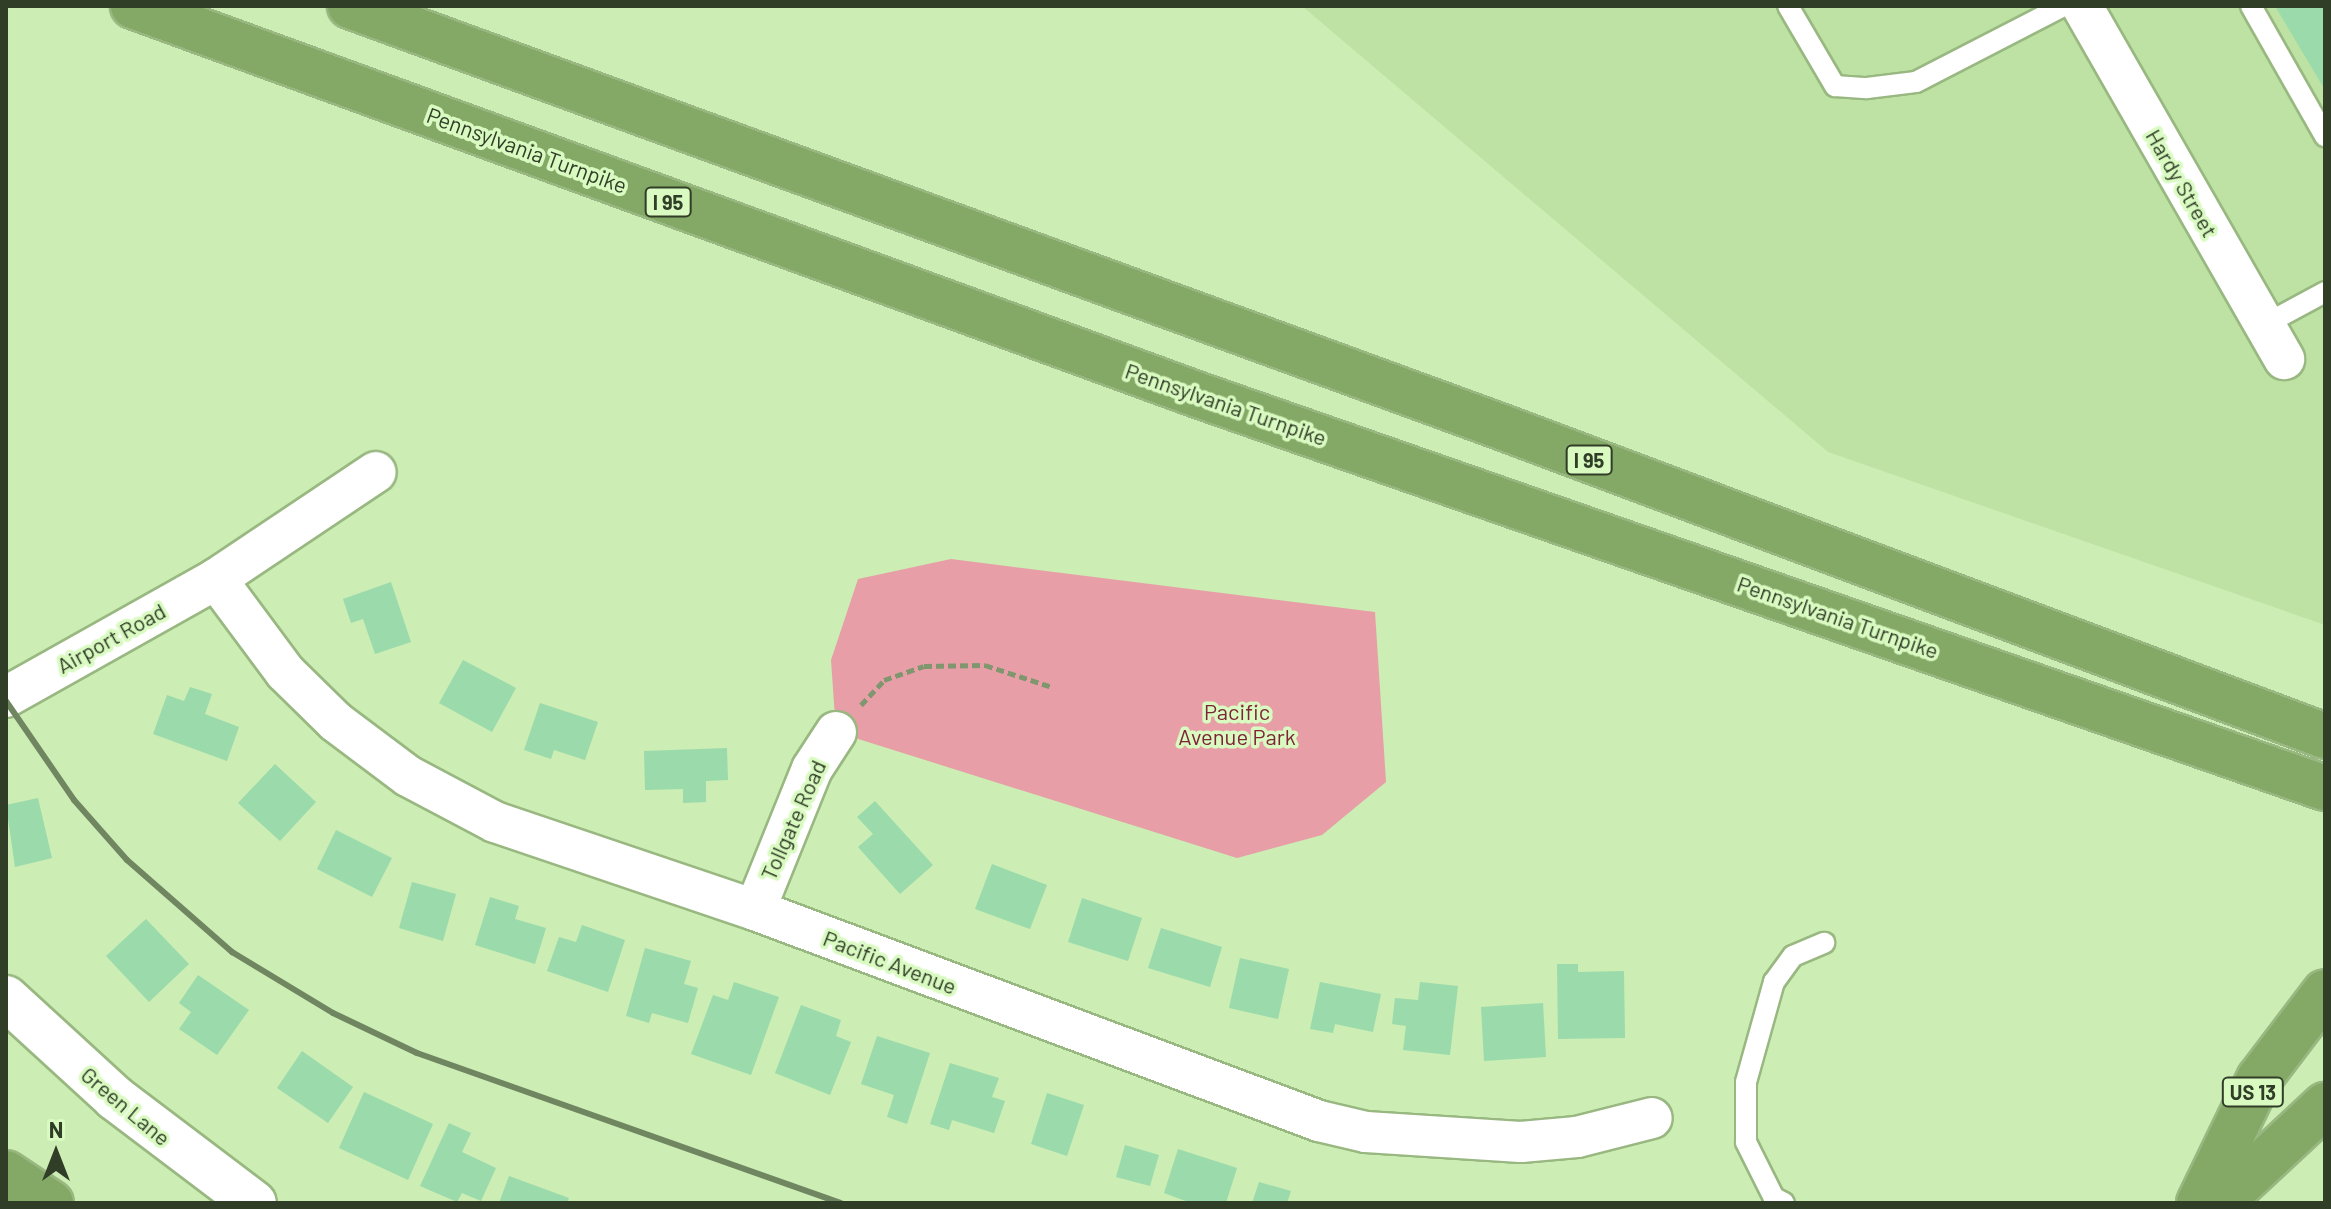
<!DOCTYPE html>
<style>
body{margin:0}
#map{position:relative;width:2331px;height:1209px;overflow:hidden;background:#ccedb4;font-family:Barlow,sans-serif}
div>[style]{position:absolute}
.built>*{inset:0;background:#bee2a3}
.green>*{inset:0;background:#e79ea6}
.building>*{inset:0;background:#9adaab}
.path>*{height:5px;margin-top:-2.5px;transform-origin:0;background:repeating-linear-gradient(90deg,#7f966e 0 8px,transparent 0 12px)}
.roads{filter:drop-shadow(2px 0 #99b881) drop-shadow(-2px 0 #99b881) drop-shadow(0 2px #99b881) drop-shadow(0 -2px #99b881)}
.lane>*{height:20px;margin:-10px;padding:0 10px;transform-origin:10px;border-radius:10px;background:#fff}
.street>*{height:40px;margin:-20px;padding:0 20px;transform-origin:20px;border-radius:20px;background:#fff}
.secondary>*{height:44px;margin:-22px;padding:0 22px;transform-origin:22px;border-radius:22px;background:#fff}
.highway>*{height:44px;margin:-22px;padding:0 22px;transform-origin:22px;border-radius:22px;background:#84a866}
.rail>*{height:6px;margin:-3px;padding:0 3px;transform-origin:3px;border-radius:3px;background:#708661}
span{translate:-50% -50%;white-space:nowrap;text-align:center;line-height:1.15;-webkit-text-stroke:7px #d9fac1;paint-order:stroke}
.shield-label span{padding:2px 6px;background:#d9fac1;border:2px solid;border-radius:6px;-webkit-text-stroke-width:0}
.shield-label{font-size:20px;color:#303d27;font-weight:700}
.street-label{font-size:22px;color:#303d27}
.park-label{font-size:22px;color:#7d2436}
.frame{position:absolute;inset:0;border:8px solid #303d27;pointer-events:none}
.north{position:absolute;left:16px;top:1113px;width:80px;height:80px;-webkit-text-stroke:6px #d9fac1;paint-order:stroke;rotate:0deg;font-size:22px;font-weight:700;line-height:32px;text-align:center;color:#303d27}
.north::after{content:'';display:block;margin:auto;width:28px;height:36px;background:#303d27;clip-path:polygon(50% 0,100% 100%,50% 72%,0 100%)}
</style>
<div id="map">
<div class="built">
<i style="clip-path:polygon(1302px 6px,2325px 6px,2325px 625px,1828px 452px)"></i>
</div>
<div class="green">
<i style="clip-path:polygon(951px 559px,1375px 612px,1386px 782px,1322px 835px,1237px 858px,836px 732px,831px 660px,858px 579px)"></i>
</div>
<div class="building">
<i style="clip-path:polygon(2275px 6px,2325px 6px,2325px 90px)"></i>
<i style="clip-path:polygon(391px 582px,411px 642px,375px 654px,363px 619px,351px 623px,343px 599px)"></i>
<i style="clip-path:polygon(463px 660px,516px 688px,492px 732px,439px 703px)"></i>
<i style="clip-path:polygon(190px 687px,212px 694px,205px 714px,239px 727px,227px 761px,153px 734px,167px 695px,184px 701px)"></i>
<i style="clip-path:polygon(540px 703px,598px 722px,585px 760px,554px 750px,551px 759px,524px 750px)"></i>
<i style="clip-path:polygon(727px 748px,728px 780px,706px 781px,706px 802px,683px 803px,683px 789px,645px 790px,644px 751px)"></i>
<i style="clip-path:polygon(275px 764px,316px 802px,280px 841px,238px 803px)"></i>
<i style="clip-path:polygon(38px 798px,52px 858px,15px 867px,6px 805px)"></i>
<i style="clip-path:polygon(875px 801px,933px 865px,900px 894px,858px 847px,873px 834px,857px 817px)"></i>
<i style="clip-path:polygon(336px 830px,392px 858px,372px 897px,317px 869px)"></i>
<i style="clip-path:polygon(992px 864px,1047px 885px,1030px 929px,975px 909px)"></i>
<i style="clip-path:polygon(412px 882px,456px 894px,443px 941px,399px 928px)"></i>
<i style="clip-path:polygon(490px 897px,519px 906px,515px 919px,546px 928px,535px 964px,475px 945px)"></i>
<i style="clip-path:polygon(1082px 898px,1142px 918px,1128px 961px,1068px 942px)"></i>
<i style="clip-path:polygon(146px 919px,189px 964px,149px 1002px,106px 956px)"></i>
<i style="clip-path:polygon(582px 925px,625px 940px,608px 992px,547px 971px,559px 937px,576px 942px)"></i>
<i style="clip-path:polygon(1161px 928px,1222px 947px,1210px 987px,1148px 968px)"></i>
<i style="clip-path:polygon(645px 948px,691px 961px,684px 984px,698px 988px,688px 1023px,652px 1013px,649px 1023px,626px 1016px)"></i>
<i style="clip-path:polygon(1240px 958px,1289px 969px,1278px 1019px,1229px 1008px)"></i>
<i style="clip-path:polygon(1557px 964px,1578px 964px,1578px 972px,1624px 971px,1625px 1038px,1558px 1039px)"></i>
<i style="clip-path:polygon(198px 975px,249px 1010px,217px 1055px,179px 1029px,191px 1012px,179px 1003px)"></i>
<i style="clip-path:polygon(734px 982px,779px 997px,751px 1075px,691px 1054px,713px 995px,728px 1000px)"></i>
<i style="clip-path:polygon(1320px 982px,1381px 994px,1373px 1032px,1335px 1024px,1333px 1033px,1310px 1029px)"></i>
<i style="clip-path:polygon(1420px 982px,1458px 986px,1450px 1055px,1403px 1050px,1406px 1026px,1392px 1024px,1395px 998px,1418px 1000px)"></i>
<i style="clip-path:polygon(1543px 1003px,1546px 1057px,1484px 1061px,1481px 1007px)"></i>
<i style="clip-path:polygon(801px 1005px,841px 1020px,836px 1036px,851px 1042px,830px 1095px,775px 1073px)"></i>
<i style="clip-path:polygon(877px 1036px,930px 1053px,907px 1124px,887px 1117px,894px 1095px,861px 1084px)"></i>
<i style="clip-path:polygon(302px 1051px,353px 1087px,328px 1123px,277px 1088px)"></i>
<i style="clip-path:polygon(950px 1063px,999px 1078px,992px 1097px,1005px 1101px,994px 1133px,952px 1120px,949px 1130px,930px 1124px)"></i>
<i style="clip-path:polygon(364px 1092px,433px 1124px,408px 1180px,339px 1148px)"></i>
<i style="clip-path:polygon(1047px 1093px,1084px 1105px,1067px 1156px,1031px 1144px)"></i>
<i style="clip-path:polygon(449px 1123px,471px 1133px,462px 1152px,496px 1168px,481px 1201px,462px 1193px,457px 1202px,420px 1186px)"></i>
<i style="clip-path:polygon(1125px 1145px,1159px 1155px,1150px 1186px,1116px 1177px)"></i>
<i style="clip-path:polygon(1178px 1149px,1237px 1168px,1226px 1203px,1191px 1203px,1164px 1193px)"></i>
<i style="clip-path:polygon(509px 1176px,569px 1198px,567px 1203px,499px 1203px)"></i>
<i style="clip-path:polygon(1259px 1182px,1291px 1191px,1287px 1203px,1252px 1203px)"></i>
</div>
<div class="path">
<i style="left:861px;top:705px;width:34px;rotate:-47deg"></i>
<i style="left:884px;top:680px;width:42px;rotate:-19.3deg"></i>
<i style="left:924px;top:666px;width:61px;rotate:-0.9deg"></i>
<i style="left:985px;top:665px;width:71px;rotate:18.2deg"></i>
</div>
<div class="roads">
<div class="lane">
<i style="left:1788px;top:6px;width:93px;rotate:59.6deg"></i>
<i style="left:1835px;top:86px;width:32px;rotate:4deg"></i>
<i style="left:1867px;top:88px;width:49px;rotate:-7deg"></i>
<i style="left:1916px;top:82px;width:165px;rotate:-27.3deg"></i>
<i style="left:2251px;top:6px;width:150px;rotate:60.4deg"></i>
<i style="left:2264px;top:325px;width:69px;rotate:-28.4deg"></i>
<i style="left:1784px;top:1203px;width:11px;rotate:-153deg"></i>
<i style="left:1774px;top:1198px;width:63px;rotate:-116.6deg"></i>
<i style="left:1746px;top:1142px;width:60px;rotate:-90deg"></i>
<i style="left:1746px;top:1082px;width:104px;rotate:-74.4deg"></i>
<i style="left:1774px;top:982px;width:32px;rotate:-54deg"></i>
<i style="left:1793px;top:956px;width:34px;rotate:-23deg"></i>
</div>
<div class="street">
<i style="left:2082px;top:6px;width:407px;rotate:60.2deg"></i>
<i style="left:216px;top:579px;width:116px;rotate:53.4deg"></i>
<i style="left:285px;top:672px;width:71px;rotate:44.4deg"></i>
<i style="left:336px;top:722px;width:90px;rotate:36.9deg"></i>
<i style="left:408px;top:776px;width:98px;rotate:27.9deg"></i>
<i style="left:495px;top:822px;width:274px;rotate:18.7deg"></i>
<i style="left:755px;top:910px;width:602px;rotate:20.51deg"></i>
<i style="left:1319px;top:1121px;width:48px;rotate:13.2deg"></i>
<i style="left:1366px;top:1132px;width:155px;rotate:3.7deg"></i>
<i style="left:1521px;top:1142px;width:56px;rotate:-5.1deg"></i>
<i style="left:1577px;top:1137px;width:77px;rotate:-14.2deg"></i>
<i style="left:6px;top:697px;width:241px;rotate:-29.3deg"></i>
<i style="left:216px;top:579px;width:192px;rotate:-33.8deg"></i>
<i style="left:755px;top:910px;width:152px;rotate:-68deg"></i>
<i style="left:812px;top:769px;width:44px;rotate:-57deg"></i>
</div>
<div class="secondary">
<i style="left:6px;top:998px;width:148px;rotate:42.5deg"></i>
<i style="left:115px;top:1098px;width:174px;rotate:37.1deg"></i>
</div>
<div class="highway">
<i style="left:133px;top:6px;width:1140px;rotate:20.06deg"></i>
<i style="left:1204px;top:397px;width:1187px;rotate:19.23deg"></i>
<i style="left:350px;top:6px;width:1223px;rotate:20.08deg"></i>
<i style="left:1499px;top:426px;width:882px;rotate:20.57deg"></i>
<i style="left:6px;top:1173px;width:54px;rotate:33.7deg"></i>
<i style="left:2199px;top:1203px;width:138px;rotate:-64.2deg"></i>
<i style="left:2259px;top:1079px;width:109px;rotate:-52.8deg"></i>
<i style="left:2220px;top:1203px;width:144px;rotate:-43deg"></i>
</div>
</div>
<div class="rail">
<i style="left:6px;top:701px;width:120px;rotate:55.5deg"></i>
<i style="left:74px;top:800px;width:80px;rotate:48.5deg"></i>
<i style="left:127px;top:860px;width:140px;rotate:41.2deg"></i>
<i style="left:232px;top:952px;width:118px;rotate:31.1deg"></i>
<i style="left:333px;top:1013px;width:93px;rotate:25.5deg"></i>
<i style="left:417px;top:1053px;width:449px;rotate:19.5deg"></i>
</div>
<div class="shield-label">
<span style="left:668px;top:202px">I 95</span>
<span style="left:1589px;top:460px">I 95</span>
<span style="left:2253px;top:1092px">US 13</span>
</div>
<div class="street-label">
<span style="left:527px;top:150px;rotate:20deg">Pennsylvania Turnpike</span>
<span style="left:2182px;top:183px;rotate:60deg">Hardy Street</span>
<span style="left:1226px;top:404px;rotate:19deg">Pennsylvania Turnpike</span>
<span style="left:1838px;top:617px;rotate:19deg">Pennsylvania Turnpike</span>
<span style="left:111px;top:638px;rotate:-29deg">Airport Road</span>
<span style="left:793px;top:820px;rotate:-66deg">Tollgate Road</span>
<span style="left:890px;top:962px;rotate:21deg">Pacific Avenue</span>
<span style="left:126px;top:1106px;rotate:40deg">Green Lane</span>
</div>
<div class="park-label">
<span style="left:1237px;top:724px">Pacific<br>Avenue Park</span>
</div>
<div class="frame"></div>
<div class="north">N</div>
</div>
